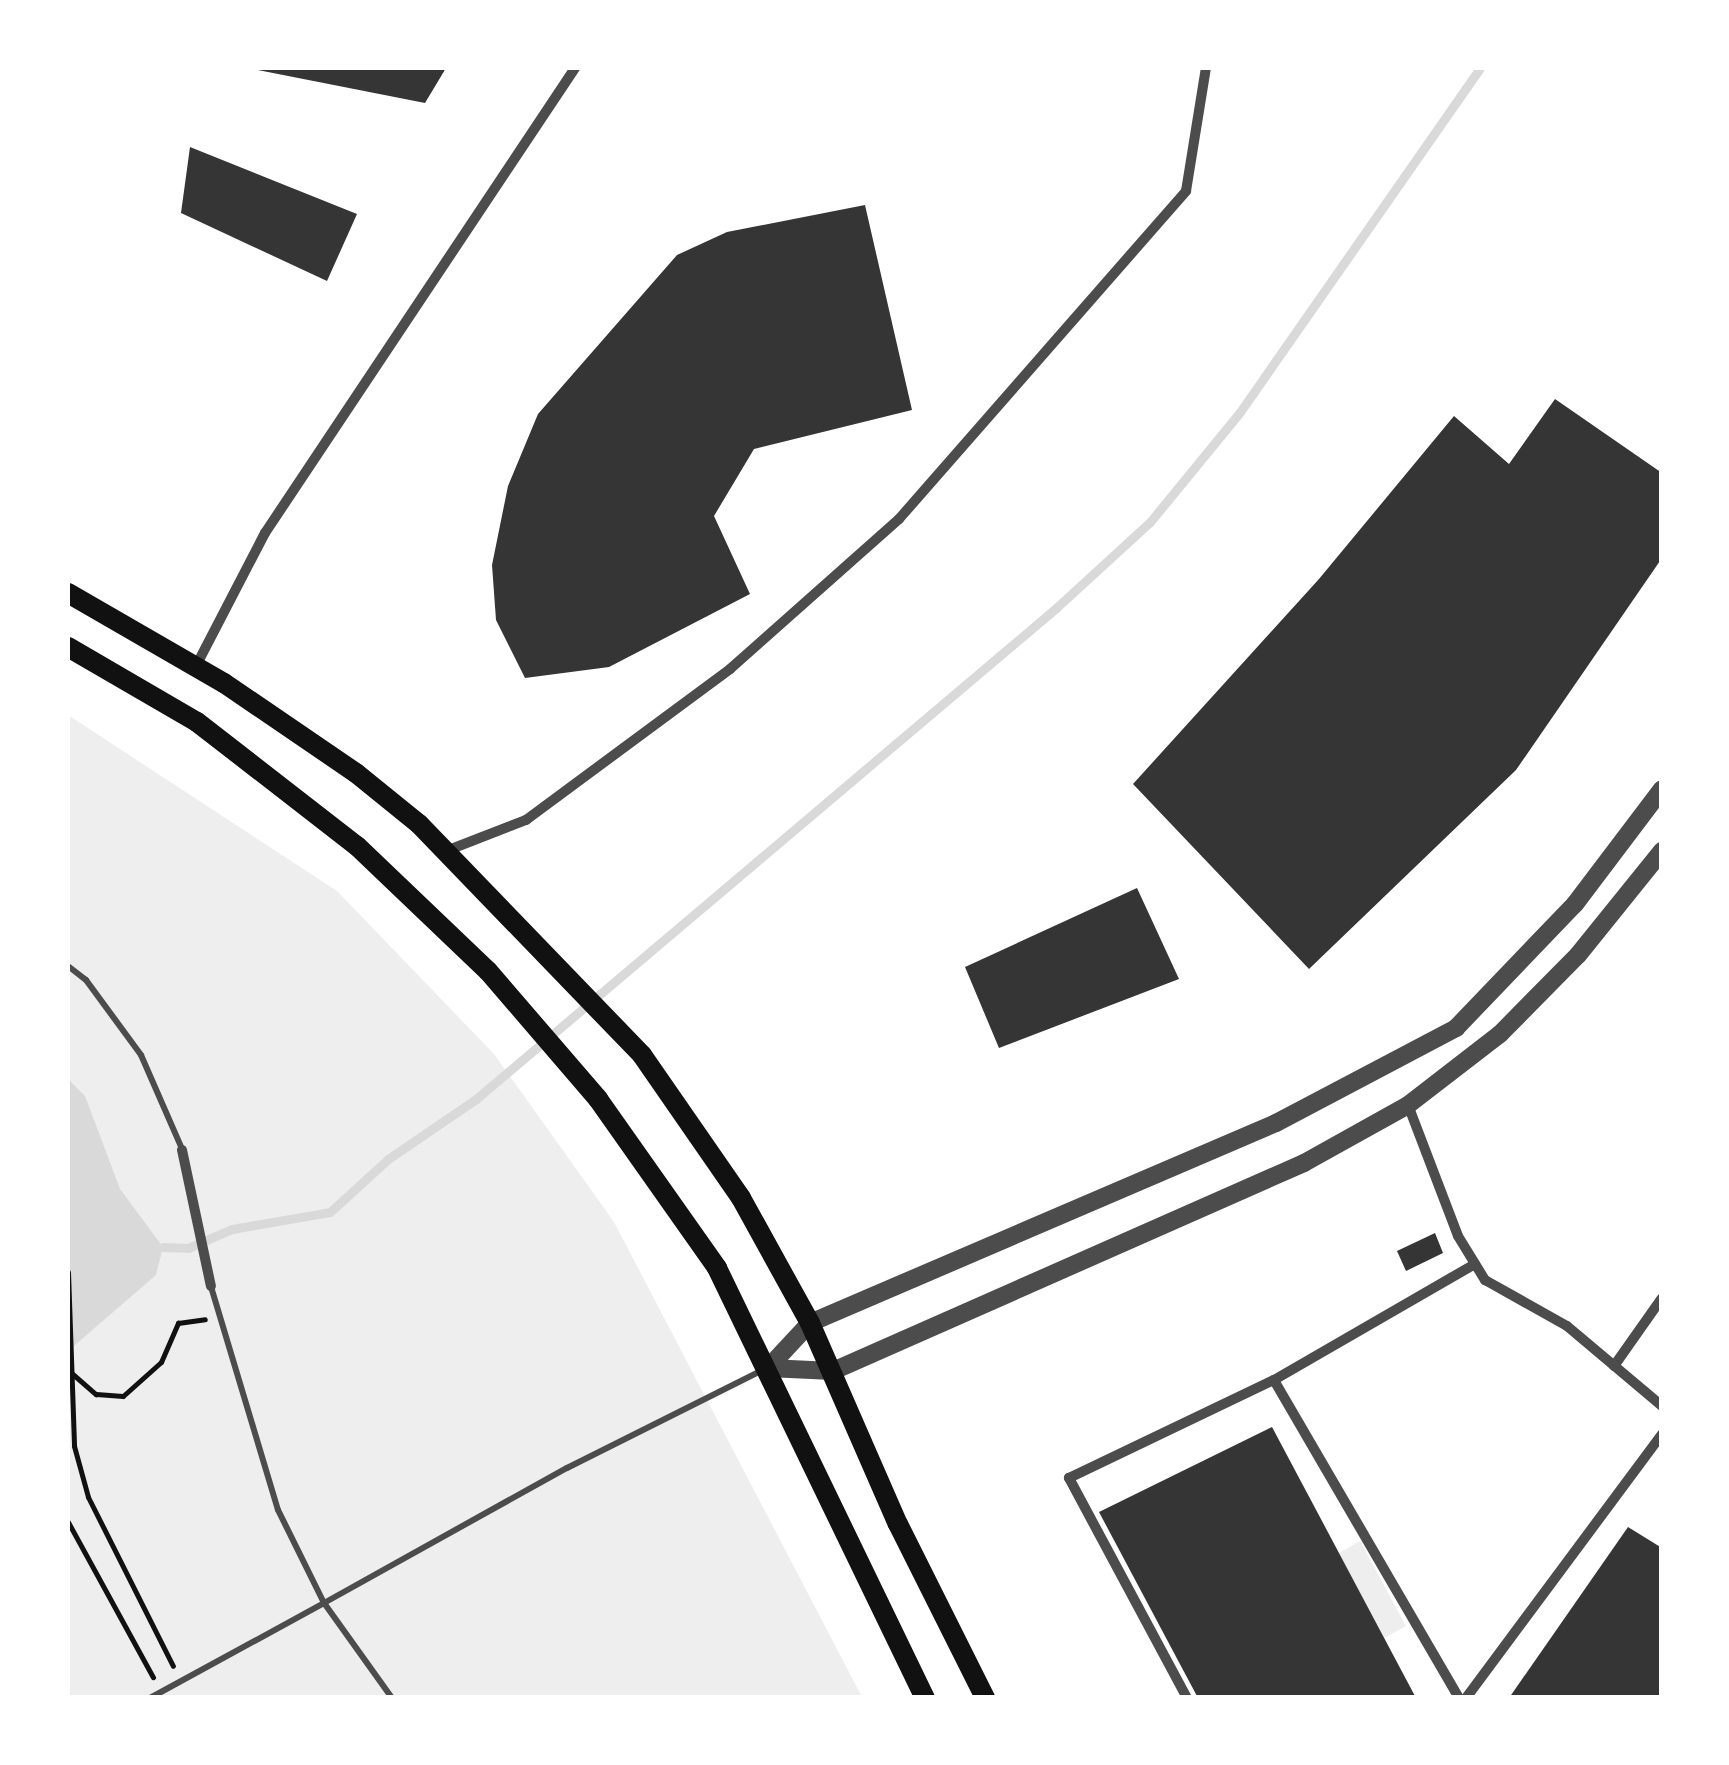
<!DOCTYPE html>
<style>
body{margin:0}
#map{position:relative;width:1729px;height:1765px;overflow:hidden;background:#fff;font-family:"DM Sans",sans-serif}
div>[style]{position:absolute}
.green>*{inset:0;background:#eee}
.water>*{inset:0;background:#d9d9d9}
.stream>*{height:9px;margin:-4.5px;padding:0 4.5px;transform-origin:4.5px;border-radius:4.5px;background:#d9d9d9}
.building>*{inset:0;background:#353535}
.path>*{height:5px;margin:-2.5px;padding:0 2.5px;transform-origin:2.5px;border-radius:2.5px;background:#111}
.service>*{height:6px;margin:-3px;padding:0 3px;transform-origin:3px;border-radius:3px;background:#4c4c4c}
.minor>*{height:10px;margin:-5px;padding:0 5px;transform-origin:5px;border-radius:5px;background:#4c4c4c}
.tertiary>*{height:18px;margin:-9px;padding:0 9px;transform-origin:9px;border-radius:9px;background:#4c4c4c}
.primary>*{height:20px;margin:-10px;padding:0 10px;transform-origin:10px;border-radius:10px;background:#111}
span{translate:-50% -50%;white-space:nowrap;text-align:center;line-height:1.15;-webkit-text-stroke:10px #fff;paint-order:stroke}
.frame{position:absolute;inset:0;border:70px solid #fff;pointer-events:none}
</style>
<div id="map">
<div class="green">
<i style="clip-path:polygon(68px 715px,337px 891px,494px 1054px,614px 1222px,862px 1697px,68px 1697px)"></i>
<i style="clip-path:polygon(1360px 1541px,1406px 1626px,1384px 1638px,1339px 1553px)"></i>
</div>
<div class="water">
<i style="clip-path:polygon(68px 1079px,85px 1096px,120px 1189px,163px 1247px,156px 1275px,68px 1351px)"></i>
</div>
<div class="stream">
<i style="left:163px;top:1247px;width:25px;rotate:2deg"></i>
<i style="left:188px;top:1248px;width:48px;rotate:-23.4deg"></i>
<i style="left:232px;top:1229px;width:99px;rotate:-9.8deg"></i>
<i style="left:330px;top:1212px;width:79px;rotate:-42.4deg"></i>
<i style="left:388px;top:1159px;width:107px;rotate:-34.3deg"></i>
<i style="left:476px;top:1099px;width:760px;rotate:-40.25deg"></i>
<i style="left:1056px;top:608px;width:127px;rotate:-42.5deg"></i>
<i style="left:1150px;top:522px;width:142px;rotate:-50.7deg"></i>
<i style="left:1240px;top:412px;width:419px;rotate:-55.1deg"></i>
</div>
<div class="building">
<i style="clip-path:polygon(248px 68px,446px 68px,425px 103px)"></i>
<i style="clip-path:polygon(190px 147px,357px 214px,327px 281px,181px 213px)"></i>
<i style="clip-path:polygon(865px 205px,912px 410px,754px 449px,714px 516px,750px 594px,609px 667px,525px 678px,496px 620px,492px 565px,508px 486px,538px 414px,677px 255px,727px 232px)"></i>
<i style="clip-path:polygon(1555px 399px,1662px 473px,1662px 558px,1516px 770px,1309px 969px,1133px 784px,1319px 579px,1454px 416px,1509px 464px)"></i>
<i style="clip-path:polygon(1137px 888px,1179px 979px,999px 1048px,965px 967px)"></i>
<i style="clip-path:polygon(1435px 1233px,1443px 1253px,1406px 1271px,1397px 1251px)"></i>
<i style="clip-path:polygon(1272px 1427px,1339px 1553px,1416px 1698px,1198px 1698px,1099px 1512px)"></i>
<i style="clip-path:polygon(1628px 1527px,1662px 1548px,1662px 1698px,1509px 1698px)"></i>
</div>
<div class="path">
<i style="left:68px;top:1272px;width:174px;rotate:88deg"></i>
<i style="left:74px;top:1446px;width:53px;rotate:74.6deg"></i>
<i style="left:88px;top:1497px;width:189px;rotate:63.3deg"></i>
<i style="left:68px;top:1370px;width:37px;rotate:41deg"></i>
<i style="left:96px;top:1394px;width:27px;rotate:4deg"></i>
<i style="left:123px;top:1396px;width:51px;rotate:-41.8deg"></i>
<i style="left:161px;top:1362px;width:43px;rotate:-66.4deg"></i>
<i style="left:178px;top:1323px;width:27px;rotate:-8deg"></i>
<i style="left:68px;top:1522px;width:177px;rotate:61.3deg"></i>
</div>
<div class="service">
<i style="left:68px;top:966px;width:23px;rotate:38deg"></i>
<i style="left:86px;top:980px;width:93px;rotate:53.7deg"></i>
<i style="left:141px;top:1055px;width:103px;rotate:66.4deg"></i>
<i style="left:150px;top:1698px;width:198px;rotate:-28.6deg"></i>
<i style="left:324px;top:1603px;width:104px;rotate:-116.3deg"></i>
<i style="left:278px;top:1510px;width:234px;rotate:-106.7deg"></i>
<i style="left:392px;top:1698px;width:117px;rotate:-125.6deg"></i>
<i style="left:324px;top:1603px;width:278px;rotate:-29.1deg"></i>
<i style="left:567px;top:1468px;width:219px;rotate:-26.6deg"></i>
</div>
<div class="minor">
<i style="left:196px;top:666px;width:150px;rotate:-62.6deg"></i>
<i style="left:265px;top:533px;width:559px;rotate:-56.31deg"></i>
<i style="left:446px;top:851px;width:86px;rotate:-21.2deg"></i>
<i style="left:526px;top:820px;width:254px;rotate:-36.5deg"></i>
<i style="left:730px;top:669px;width:226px;rotate:-41.6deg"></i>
<i style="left:899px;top:519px;width:436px;rotate:-48.8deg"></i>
<i style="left:1186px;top:191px;width:125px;rotate:-80.8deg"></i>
<i style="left:1408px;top:1105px;width:140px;rotate:69.1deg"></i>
<i style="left:1458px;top:1236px;width:52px;rotate:58.5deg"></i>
<i style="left:1485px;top:1280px;width:94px;rotate:29.3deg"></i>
<i style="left:1567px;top:1326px;width:124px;rotate:40.1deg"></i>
<i style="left:182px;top:1150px;width:139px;rotate:78deg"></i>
<i style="left:1614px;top:1366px;width:83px;rotate:-54.8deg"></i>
<i style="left:1187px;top:1698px;width:250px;rotate:-118.2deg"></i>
<i style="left:1069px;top:1478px;width:227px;rotate:-25.6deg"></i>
<i style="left:1459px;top:1698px;width:368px;rotate:-120.2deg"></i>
<i style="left:1274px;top:1380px;width:232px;rotate:-30deg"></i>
<i style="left:1466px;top:1698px;width:329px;rotate:-53.4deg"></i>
</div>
<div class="tertiary">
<i style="left:768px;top:1368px;width:62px;rotate:-47deg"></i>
<i style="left:810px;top:1323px;width:507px;rotate:-23.23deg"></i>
<i style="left:1276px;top:1123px;width:204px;rotate:-27.8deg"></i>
<i style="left:1456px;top:1028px;width:172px;rotate:-46.2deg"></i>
<i style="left:1575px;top:904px;width:144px;rotate:-52.9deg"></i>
<i style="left:768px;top:1368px;width:65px;rotate:2.6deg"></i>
<i style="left:833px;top:1371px;width:515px;rotate:-23.83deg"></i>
<i style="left:1304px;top:1163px;width:119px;rotate:-29.1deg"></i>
<i style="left:1408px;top:1105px;width:116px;rotate:-37.7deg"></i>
<i style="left:1500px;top:1034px;width:111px;rotate:-45.4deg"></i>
<i style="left:1578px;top:955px;width:134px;rotate:-51.1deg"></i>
</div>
<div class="primary">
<i style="left:68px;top:593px;width:180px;rotate:30deg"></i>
<i style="left:224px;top:683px;width:160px;rotate:34.3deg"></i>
<i style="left:356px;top:773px;width:81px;rotate:39deg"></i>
<i style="left:419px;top:824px;width:321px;rotate:46deg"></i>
<i style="left:642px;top:1055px;width:174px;rotate:55.3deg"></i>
<i style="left:741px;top:1198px;width:143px;rotate:61.1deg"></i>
<i style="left:810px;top:1323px;width:219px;rotate:66.4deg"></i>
<i style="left:898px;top:1524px;width:195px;rotate:63.4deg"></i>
<i style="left:68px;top:647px;width:149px;rotate:30.2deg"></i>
<i style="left:197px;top:722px;width:202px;rotate:37.8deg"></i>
<i style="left:357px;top:846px;width:181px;rotate:43.7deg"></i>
<i style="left:488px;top:971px;width:169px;rotate:49.3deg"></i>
<i style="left:598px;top:1099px;width:207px;rotate:54.8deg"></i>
<i style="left:717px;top:1268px;width:478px;rotate:64.2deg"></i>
</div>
<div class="frame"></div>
</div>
